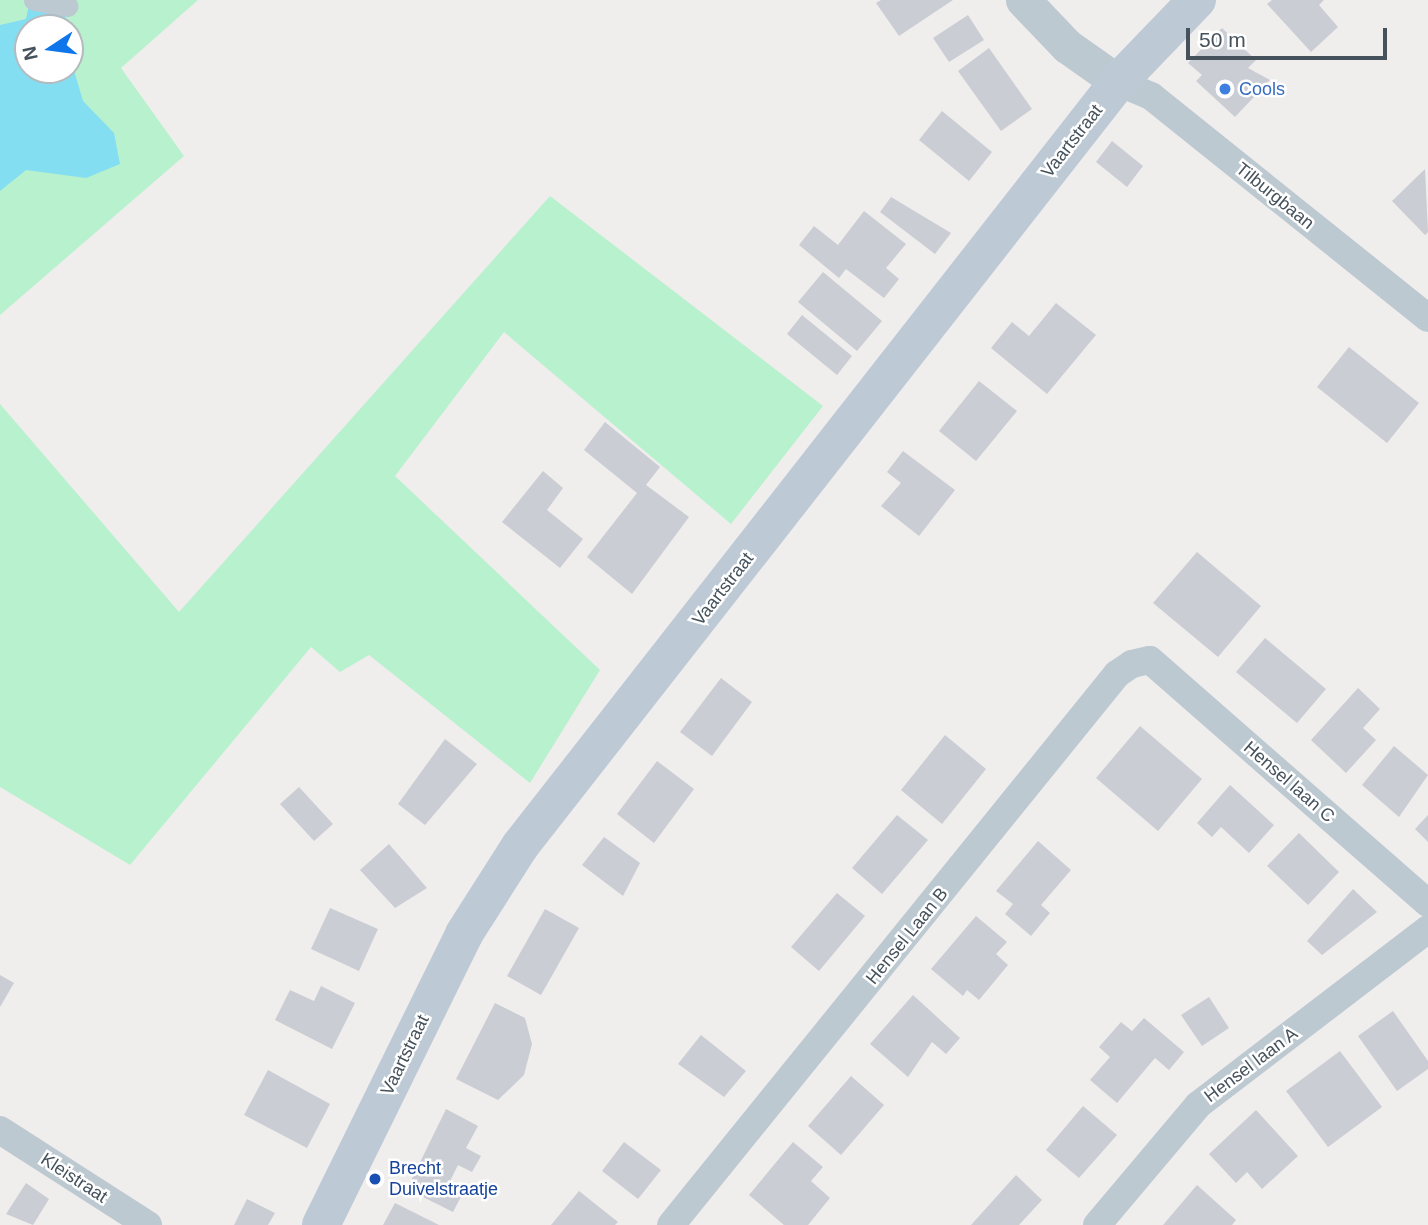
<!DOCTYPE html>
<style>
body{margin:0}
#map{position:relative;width:1428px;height:1225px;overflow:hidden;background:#f0eded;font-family:Arial,sans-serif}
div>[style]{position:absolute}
.green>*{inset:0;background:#b8f1cd}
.water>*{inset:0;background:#83def1}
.building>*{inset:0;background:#cacdd3}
.pedestrian>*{height:21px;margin:-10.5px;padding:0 10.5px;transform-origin:10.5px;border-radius:10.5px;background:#bdc9d1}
.minor>*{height:28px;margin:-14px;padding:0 14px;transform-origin:14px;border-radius:14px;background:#bdc9d1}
.tertiary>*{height:35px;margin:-17.5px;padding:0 17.5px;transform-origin:17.5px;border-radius:17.5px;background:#bdc9d1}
.secondary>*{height:38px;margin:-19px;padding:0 19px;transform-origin:19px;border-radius:19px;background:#bdcad6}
.dots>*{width:19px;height:19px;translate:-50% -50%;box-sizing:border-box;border:4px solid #fff;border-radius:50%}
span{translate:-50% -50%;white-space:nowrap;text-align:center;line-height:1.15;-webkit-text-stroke:5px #fff;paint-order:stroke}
.shop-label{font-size:18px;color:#366cbe}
.left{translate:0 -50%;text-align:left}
.street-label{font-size:18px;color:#45525c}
.transit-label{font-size:18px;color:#164399}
.north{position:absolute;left:14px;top:14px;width:70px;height:70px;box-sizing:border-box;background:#fff;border:2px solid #b5babe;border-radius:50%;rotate:257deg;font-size:19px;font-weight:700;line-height:28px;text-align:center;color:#45525c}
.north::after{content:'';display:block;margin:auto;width:24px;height:32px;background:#0e75ea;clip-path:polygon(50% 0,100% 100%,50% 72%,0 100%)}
.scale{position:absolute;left:1186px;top:28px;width:201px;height:32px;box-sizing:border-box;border:4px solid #45525c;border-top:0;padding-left:9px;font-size:21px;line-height:24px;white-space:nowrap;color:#45525c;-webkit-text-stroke:5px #fff;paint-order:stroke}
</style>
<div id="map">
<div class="green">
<i style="clip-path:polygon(evenodd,0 0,198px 0,121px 68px,184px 156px,0 315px,0 0,28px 28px,70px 28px,70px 70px,28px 70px,28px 28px)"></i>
<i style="clip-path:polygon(550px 196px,823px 406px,731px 524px,504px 332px,395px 476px,600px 670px,530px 783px,369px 655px,340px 672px,311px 647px,130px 865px,0 787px,0 404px,179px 612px)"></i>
</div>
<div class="water">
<i style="clip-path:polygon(30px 0,65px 14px,67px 28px,28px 28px,28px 70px,70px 70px,70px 57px,83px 101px,114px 133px,120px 164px,86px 178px,26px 170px,0 191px,0 25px,26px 19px)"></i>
</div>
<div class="building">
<i style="clip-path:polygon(881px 0,953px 0,899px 36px,876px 3px)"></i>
<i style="clip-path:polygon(1272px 0,1324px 0,1319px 5px,1338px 27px,1311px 52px,1267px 4px)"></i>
<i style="clip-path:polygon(968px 15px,984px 40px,949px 62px,933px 38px)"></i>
<i style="clip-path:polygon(1222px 28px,1256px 60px,1248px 68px,1270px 80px,1235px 117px,1196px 81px,1202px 75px,1188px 63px)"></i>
<i style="clip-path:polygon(989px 48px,1032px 109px,1001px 131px,958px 71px)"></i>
<i style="clip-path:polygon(942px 111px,992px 152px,969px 181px,919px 140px)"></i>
<i style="clip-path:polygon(1112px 141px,1143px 166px,1127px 187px,1096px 162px)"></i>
<i style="clip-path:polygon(1425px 169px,1428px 232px,1425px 235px,1392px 201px)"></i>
<i style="clip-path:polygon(891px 197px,951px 233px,935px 254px,880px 212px)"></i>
<i style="clip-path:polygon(864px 211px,906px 244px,886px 268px,899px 279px,884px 298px,846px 269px,839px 278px,799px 245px,814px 226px,838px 245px)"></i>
<i style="clip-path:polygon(823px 272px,882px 321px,857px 351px,798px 302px)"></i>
<i style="clip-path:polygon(1056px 303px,1096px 335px,1047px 394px,991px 348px,1012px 322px,1029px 336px)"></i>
<i style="clip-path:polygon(802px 315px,852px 356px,837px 375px,787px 334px)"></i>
<i style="clip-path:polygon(1349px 347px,1419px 403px,1387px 443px,1317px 387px)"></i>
<i style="clip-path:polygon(979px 381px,1017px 411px,976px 461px,939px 431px)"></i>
<i style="clip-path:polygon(605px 422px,660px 467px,646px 485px,689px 517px,632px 594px,587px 557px,637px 493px,584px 450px)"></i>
<i style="clip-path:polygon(903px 451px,955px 490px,919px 536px,881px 506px,901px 483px,887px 472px)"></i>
<i style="clip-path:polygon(543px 471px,563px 488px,547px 510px,583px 539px,560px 568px,502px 522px)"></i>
<i style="clip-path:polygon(1197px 552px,1261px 606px,1218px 657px,1153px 603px)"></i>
<i style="clip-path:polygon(1265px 638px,1326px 689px,1297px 723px,1236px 672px)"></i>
<i style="clip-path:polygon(721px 678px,752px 702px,712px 756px,680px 732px)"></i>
<i style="clip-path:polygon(1358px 688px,1380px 709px,1363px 728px,1376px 740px,1346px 773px,1311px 740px)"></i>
<i style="clip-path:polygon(1140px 726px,1202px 779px,1158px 831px,1096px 778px)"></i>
<i style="clip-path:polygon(945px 735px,986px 769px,942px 824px,901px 790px)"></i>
<i style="clip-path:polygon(445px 739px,477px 764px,425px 825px,398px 804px)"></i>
<i style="clip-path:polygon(1394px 746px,1428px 775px,1399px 817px,1362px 785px)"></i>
<i style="clip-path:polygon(657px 761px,694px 789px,654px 843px,617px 814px)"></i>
<i style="clip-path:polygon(1230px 785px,1274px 825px,1249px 853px,1221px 827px,1212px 837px,1197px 823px)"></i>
<i style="clip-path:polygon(299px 787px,333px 824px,314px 841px,280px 804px)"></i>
<i style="clip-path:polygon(897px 815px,928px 840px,882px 894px,852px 868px)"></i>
<i style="clip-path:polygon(1428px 815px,1428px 842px,1415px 829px)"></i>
<i style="clip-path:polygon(1299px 833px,1339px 872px,1308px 905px,1267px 866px)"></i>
<i style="clip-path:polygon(604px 837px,640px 863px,623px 896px,582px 865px)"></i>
<i style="clip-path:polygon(1038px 841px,1071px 870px,1041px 905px,1050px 913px,1031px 936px,1005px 914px,1013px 904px,996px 891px)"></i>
<i style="clip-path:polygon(389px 844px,427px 888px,395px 908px,360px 870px)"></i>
<i style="clip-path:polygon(1353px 889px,1377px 912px,1322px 955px,1307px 941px)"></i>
<i style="clip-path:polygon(837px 893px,865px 916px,819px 971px,791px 947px)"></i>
<i style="clip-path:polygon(330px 908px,378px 929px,359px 971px,311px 949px)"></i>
<i style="clip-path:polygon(545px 909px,579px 928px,541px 995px,507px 976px)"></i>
<i style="clip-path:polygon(976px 916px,1007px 942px,996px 954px,1008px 965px,979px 1000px,967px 990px,963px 996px,931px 969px)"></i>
<i style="clip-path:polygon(0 975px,14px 983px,0 1007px)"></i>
<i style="clip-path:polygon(321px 986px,355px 1003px,332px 1049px,275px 1020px,290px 990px,314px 1001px)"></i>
<i style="clip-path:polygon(913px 995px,960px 1038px,946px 1054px,932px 1042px,908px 1077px,870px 1044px)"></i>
<i style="clip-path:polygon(1209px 997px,1229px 1028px,1202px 1046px,1181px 1015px)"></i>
<i style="clip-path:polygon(495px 1003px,525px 1018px,532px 1044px,524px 1075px,498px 1100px,456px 1079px)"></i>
<i style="clip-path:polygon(1393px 1011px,1428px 1061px,1428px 1069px,1397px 1091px,1358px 1036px)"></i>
<i style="clip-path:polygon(1144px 1018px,1184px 1052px,1169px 1070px,1155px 1058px,1117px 1103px,1090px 1080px,1110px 1057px,1099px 1047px,1121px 1022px,1132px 1031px)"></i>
<i style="clip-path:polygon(701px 1035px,746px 1071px,724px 1097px,678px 1064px)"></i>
<i style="clip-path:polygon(1340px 1051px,1382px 1107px,1328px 1147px,1286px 1091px)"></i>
<i style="clip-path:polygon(268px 1070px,330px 1104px,307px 1148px,244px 1115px)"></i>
<i style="clip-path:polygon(851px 1076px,884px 1105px,841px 1155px,808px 1126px)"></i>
<i style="clip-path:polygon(1083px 1106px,1117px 1135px,1079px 1178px,1046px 1150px)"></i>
<i style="clip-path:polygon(446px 1109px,478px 1126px,466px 1148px,481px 1156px,472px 1172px,458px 1165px,450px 1181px,465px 1189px,453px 1212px,407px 1189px)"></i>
<i style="clip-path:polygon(1256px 1110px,1298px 1156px,1262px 1189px,1247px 1172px,1236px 1183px,1209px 1154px)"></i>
<i style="clip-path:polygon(624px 1142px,661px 1170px,638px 1199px,602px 1171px)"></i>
<i style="clip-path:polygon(793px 1142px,823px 1167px,811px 1181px,830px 1198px,808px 1225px,784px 1225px,749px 1195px)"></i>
<i style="clip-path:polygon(1016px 1175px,1042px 1200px,1019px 1225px,971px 1225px)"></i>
<i style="clip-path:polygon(26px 1183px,49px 1199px,33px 1225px,6px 1214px)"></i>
<i style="clip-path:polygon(1197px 1185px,1236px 1220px,1232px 1225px,1163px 1225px)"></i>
<i style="clip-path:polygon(579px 1191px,618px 1222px,615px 1225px,551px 1225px)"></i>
<i style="clip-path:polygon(247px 1199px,275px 1213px,268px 1225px,234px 1225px)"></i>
<i style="clip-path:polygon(395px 1203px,439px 1225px,383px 1225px)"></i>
</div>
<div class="pedestrian">
<i style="left:34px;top:0;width:34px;rotate:10deg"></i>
</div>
<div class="minor">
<i style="left:1118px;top:82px;width:36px;rotate:23deg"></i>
<i style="left:1151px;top:96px;width:355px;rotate:38.7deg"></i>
<i style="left:0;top:1130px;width:176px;rotate:32.7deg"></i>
<i style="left:671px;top:1225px;width:709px;rotate:-51.01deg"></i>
<i style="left:1117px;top:674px;width:18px;rotate:-34deg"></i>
<i style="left:1132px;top:664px;width:18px;rotate:-13deg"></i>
<i style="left:1150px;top:660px;width:369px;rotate:41.2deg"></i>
<i style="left:1097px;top:1225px;width:157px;rotate:-49.9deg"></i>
<i style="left:1198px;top:1105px;width:290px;rotate:-37.4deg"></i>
</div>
<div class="tertiary">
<i style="left:1023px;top:0;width:64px;rotate:46.3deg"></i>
<i style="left:1067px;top:46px;width:62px;rotate:35.2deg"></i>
</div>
<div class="secondary">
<i style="left:321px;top:1225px;width:324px;rotate:-63.8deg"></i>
<i style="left:464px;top:934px;width:104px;rotate:-57.5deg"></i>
<i style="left:520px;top:846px;width:970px;rotate:-51.95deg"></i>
<i style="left:1118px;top:82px;width:114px;rotate:-46.1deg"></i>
</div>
<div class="dots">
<i style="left:1225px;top:89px;background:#3f7fe0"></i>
<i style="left:375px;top:1179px;background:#1a4fb4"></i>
</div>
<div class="shop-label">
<span class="left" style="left:1239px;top:89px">Cools</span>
</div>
<div class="street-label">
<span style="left:1072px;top:141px;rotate:-52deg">Vaartstraat</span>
<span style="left:1275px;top:196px;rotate:39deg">Tilburgbaan</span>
<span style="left:723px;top:589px;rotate:-52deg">Vaartstraat</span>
<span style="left:1289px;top:782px;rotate:41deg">Hensel laan C</span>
<span style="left:907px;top:936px;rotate:-51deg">Hensel Laan B</span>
<span style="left:405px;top:1055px;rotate:-64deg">Vaartstraat</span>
<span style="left:1251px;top:1065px;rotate:-37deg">Hensel laan A</span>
<span style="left:74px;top:1178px;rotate:33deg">Kleistraat</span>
</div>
<div class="transit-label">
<span class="left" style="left:389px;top:1179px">Brecht<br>Duivelstraatje</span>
</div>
<div class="north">N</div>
<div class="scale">50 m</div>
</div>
